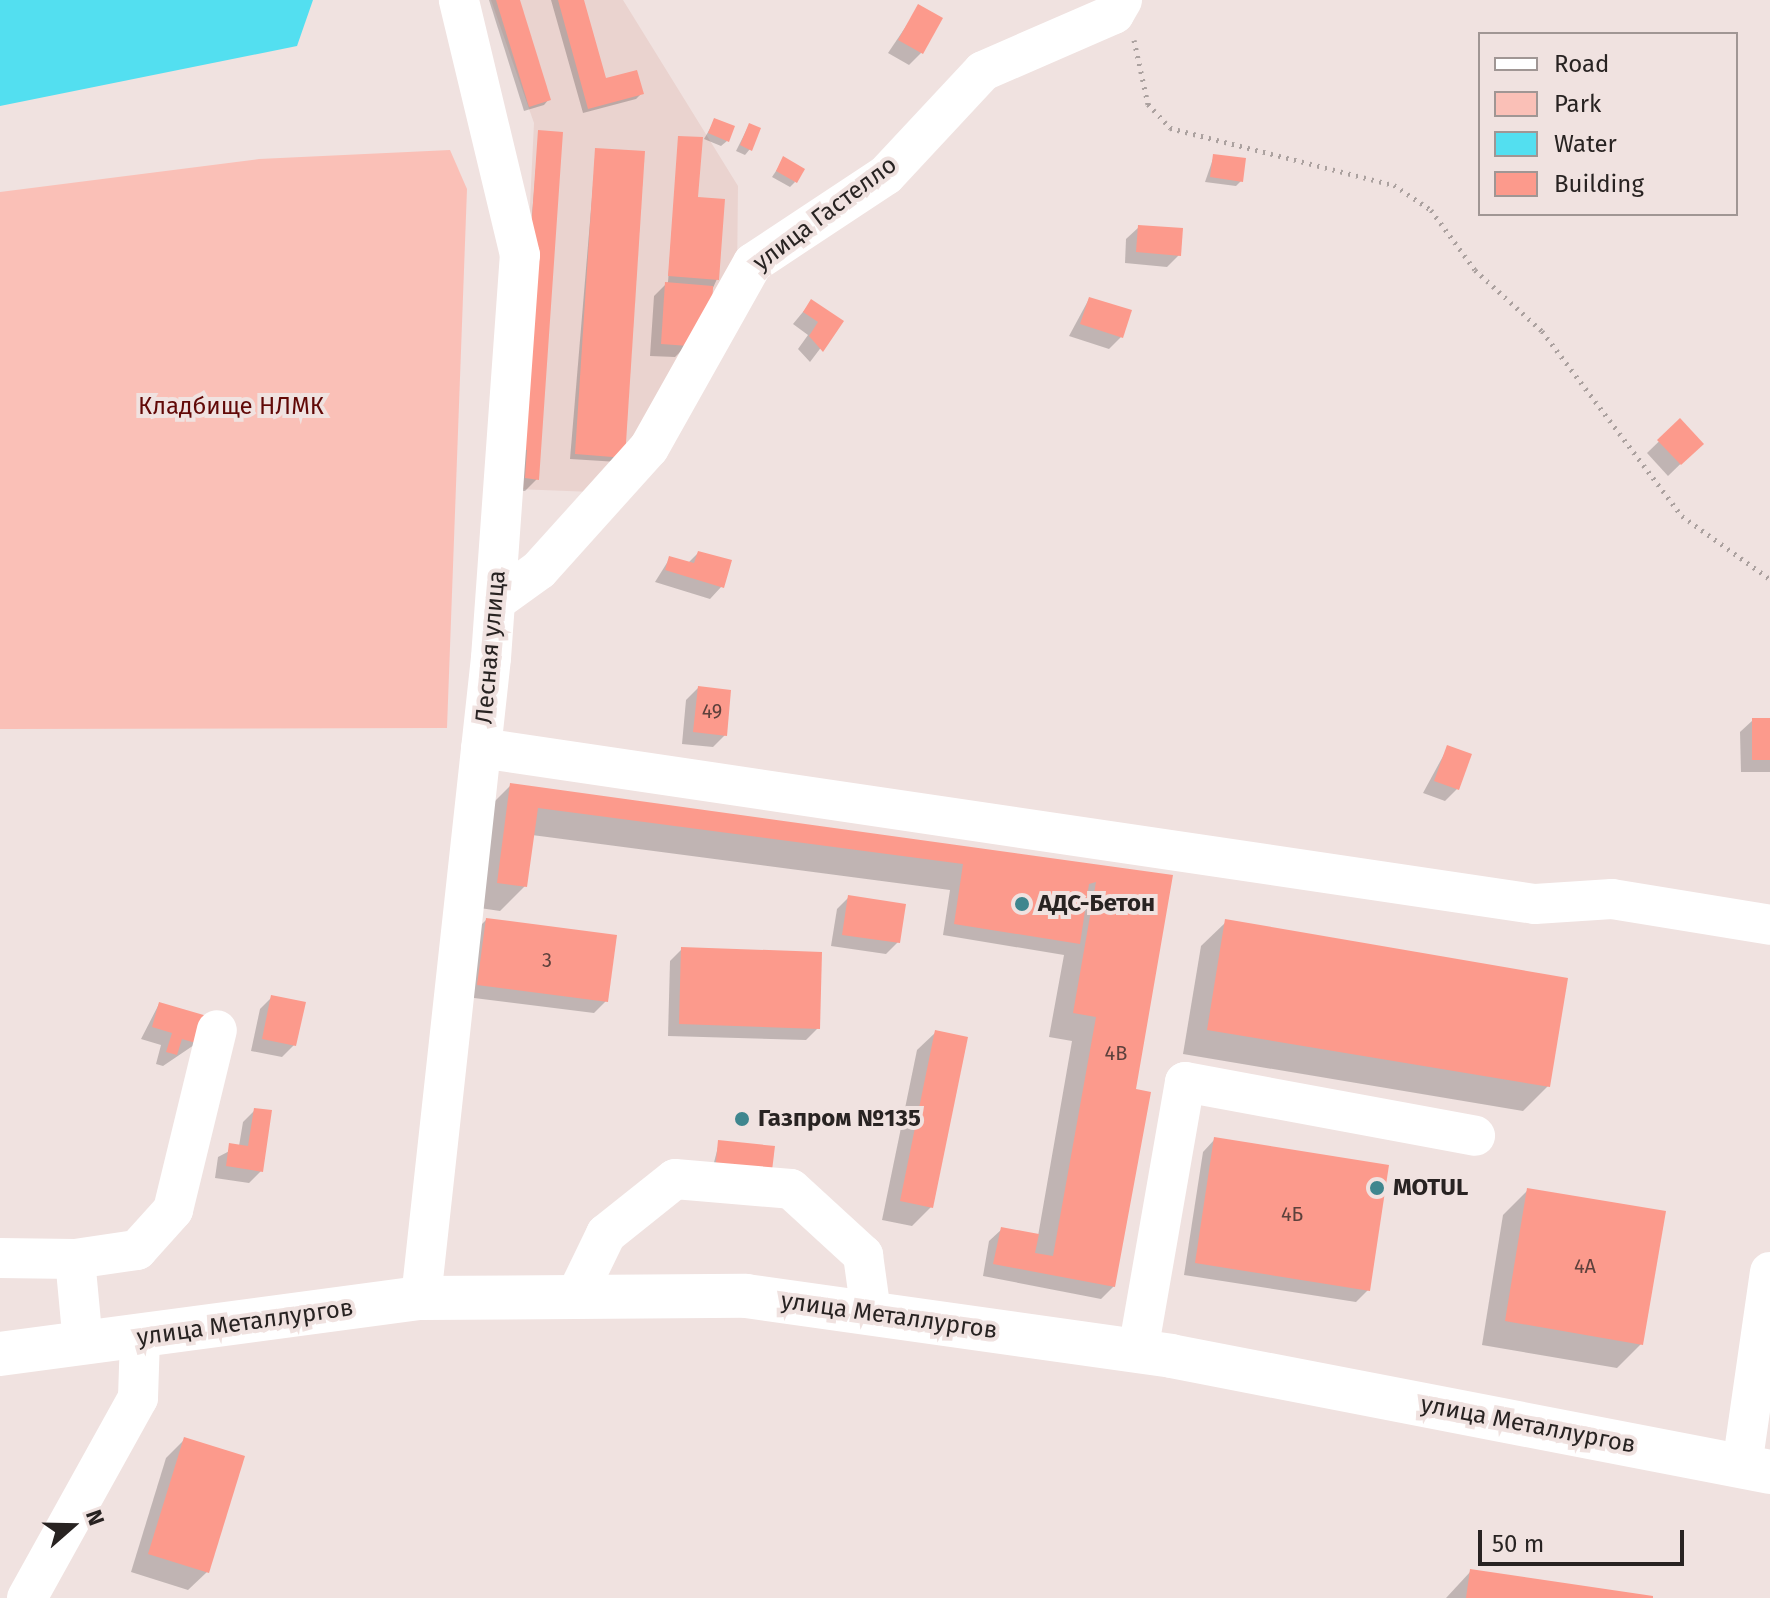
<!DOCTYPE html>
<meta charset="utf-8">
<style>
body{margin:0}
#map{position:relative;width:1770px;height:1598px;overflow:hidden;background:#f0e2e0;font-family:"Fira Sans",sans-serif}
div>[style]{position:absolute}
.built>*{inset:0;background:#ead3cf}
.green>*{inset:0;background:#fac0b7}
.water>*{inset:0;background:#53dff0}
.shadow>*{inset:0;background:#0003}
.building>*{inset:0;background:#fc9a8c}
.path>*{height:5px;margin-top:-2.5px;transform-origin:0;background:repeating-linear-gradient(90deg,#aba19f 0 2px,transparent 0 8px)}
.minor>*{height:40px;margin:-20px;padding:0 20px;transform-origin:20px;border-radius:20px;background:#fff}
.major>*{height:44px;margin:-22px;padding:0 22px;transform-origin:22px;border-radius:22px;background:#fff}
.dots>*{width:22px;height:22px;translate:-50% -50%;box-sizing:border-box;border:4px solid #f0e2e0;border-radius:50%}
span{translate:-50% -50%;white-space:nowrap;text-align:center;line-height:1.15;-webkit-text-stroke:8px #f0e2e0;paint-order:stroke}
.number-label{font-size:20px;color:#5d413c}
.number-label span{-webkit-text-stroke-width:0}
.street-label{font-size:24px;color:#282322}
.park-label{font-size:24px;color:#610907}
.poi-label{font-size:24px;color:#282322;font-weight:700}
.left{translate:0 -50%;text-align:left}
.legend{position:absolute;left:1478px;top:32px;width:260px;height:184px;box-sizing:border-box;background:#f0e2e0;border:2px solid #a09694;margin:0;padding:10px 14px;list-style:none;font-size:24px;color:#282322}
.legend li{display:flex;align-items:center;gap:16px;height:40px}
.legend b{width:40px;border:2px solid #a09694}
.north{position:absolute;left:32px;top:1486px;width:80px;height:80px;-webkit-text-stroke:6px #f0e2e0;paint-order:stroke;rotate:70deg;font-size:22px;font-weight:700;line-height:32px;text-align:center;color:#282322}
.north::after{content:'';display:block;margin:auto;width:28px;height:36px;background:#282322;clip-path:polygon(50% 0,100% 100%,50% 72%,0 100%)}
.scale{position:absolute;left:1478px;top:1530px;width:206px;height:36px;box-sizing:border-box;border:4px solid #282322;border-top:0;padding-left:10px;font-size:24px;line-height:28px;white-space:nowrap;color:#282322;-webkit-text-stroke:6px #f0e2e0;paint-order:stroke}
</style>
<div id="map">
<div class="built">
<i style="clip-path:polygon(491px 0,623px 0,738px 186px,737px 279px,633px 455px,593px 492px,516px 489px,534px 123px)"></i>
</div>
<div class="green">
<i style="clip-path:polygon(450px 150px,467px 189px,447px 728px,0 729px,0 192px,259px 159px)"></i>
</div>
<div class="water">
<i style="clip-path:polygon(0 0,313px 0,297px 46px,0 106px)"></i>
</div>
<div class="shadow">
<i style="clip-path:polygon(489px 0,518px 0,549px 99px,544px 105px,524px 111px)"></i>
<i style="clip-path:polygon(551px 0,582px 0,604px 81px,642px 93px,636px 99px,583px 113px)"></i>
<i style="clip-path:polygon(919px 7px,921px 53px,909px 65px,888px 53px)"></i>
<i style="clip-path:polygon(715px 120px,727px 141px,721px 146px,704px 139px)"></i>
<i style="clip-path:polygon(749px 125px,750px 149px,745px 155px,736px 151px)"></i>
<i style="clip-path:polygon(539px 132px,537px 479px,525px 491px,514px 490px,512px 454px)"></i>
<i style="clip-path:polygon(679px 138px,717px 279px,687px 345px,675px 357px,650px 356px,654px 296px,668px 282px)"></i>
<i style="clip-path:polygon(596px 150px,618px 462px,570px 459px)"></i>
<i style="clip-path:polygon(1214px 156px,1241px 181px,1236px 186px,1205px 182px)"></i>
<i style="clip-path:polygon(784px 159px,795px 182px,790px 187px,772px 177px)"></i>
<i style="clip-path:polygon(1139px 227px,1179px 255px,1167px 267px,1125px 263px,1126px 239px)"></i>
<i style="clip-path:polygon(1089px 299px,1121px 337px,1109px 349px,1069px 336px)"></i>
<i style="clip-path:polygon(812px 301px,841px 321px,810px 362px,798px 349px,808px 335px,793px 324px)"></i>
<i style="clip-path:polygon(1680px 421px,1701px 444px,1668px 476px,1647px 453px)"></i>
<i style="clip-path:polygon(698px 553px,722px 586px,710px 599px,655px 582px,670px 558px,688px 563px)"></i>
<i style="clip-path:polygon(698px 688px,725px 735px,713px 747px,682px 744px,686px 700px)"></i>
<i style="clip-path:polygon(1753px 720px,1770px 720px,1770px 772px,1741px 772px,1740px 732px)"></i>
<i style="clip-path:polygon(1448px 747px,1457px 789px,1445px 801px,1423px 793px)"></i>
<i style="clip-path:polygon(511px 785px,1171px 877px,1133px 1091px,1114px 1286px,1101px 1299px,983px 1276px,989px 1241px,1002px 1229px,1038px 1236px,1072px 1041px,1049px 1037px,1064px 955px,943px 935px,950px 890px,532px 835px,525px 886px,500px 911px,473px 907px,486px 810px)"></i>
<i style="clip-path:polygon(849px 897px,898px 942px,886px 954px,831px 946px,837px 909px)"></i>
<i style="clip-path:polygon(486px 920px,606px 1001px,594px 1013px,466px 997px,474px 932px)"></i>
<i style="clip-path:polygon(1226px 922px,1548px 1086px,1523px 1111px,1183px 1054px,1201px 946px)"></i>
<i style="clip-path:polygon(682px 949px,818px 1028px,806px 1040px,668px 1036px,670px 961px)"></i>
<i style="clip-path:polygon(272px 997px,294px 1045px,282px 1057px,251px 1051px,260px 1009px)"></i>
<i style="clip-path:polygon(159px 1004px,197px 1043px,163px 1066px,156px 1064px,161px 1045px,141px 1039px)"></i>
<i style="clip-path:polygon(936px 1032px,931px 1207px,912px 1226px,882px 1220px,917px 1050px)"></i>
<i style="clip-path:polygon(255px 1110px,261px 1171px,249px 1183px,215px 1178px,218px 1157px,239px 1146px,243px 1122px)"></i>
<i style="clip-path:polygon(1215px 1139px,1368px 1290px,1356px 1302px,1184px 1275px,1203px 1152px)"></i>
<i style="clip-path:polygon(719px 1143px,773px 1148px,710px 1178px)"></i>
<i style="clip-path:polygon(1528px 1190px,1641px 1344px,1617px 1368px,1482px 1345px,1503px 1215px)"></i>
<i style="clip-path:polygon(185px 1439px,207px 1572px,188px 1590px,131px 1572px,166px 1458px)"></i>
<i style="clip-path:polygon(1471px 1571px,1651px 1598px,1446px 1598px)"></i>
</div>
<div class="building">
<i style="clip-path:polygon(496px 0,520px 0,551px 100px,529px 107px)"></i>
<i style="clip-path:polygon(558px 0,584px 0,606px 78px,637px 70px,644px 94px,588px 109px)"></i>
<i style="clip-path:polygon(918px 4px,943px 18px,923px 54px,898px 40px)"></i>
<i style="clip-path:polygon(714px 118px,735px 126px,729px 142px,708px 133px)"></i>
<i style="clip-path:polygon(749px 123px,761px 128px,752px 151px,740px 145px)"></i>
<i style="clip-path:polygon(538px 130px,563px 132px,539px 480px,525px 478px,527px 450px,516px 449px)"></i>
<i style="clip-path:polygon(678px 136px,703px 137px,698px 197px,725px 199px,719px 280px,668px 276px)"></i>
<i style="clip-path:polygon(595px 148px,645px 151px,625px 458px,575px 454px)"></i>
<i style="clip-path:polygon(1213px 154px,1246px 158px,1243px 182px,1210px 177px)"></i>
<i style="clip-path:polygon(783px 156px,805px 169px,797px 183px,776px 171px)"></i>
<i style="clip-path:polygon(1138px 225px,1183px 228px,1181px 256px,1136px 252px)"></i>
<i style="clip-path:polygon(665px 282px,713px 286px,712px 309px,689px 346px,661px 344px)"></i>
<i style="clip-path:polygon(1089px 297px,1132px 310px,1123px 338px,1080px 324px)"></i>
<i style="clip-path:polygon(811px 299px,844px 321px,823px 352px,809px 336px,818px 322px,803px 312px)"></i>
<i style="clip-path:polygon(1680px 418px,1704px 444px,1681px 465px,1657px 440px)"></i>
<i style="clip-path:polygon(698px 551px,732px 560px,724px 588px,665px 570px,669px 556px,694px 563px)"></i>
<i style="clip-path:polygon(698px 686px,731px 690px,727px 736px,693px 732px)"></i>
<i style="clip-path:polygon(1752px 718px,1770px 718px,1770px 760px,1752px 760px)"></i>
<i style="clip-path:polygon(1447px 745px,1472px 754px,1459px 790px,1434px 781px)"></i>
<i style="clip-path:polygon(510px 783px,1173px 875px,1136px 1089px,1151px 1092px,1115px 1287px,993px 1264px,1001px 1227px,1039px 1234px,1035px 1253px,1053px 1256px,1096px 1017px,1073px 1013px,1096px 882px,1089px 884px,1080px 944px,954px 924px,963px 864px,538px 808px,527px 887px,497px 883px)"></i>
<i style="clip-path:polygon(848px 895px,906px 904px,900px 943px,842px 935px)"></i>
<i style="clip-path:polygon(486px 918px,617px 935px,608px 1002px,477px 985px)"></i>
<i style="clip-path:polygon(1225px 919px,1568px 978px,1550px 1087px,1207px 1030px)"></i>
<i style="clip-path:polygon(681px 947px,822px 952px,820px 1029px,679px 1024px)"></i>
<i style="clip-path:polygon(271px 995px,306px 1002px,296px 1046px,262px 1039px)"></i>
<i style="clip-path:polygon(159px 1002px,207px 1016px,199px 1044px,182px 1039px,177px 1055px,166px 1052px,172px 1033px,152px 1027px)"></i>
<i style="clip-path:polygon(935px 1030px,968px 1037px,933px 1208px,900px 1201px)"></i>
<i style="clip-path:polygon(254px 1108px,272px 1110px,263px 1172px,226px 1166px,229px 1143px,248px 1146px)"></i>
<i style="clip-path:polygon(1214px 1137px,1389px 1165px,1370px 1291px,1195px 1263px)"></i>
<i style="clip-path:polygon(718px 1140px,775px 1146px,771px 1179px,715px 1173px)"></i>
<i style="clip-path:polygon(1527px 1188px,1666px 1211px,1643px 1345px,1505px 1321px)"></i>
<i style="clip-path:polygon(184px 1437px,245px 1456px,209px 1573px,148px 1554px)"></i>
<i style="clip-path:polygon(1470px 1569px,1653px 1596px,1653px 1598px,1466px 1598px)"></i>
</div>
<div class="path">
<i style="left:1134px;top:40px;width:66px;rotate:77.7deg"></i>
<i style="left:1148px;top:104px;width:33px;rotate:47deg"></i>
<i style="left:1170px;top:128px;width:231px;rotate:14.3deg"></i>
<i style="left:1394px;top:185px;width:45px;rotate:34deg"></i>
<i style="left:1431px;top:210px;width:74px;rotate:53.7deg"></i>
<i style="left:1475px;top:270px;width:91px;rotate:42.3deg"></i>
<i style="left:1542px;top:331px;width:232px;rotate:52.9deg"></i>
<i style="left:1682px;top:516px;width:108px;rotate:35.6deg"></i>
</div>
<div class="minor">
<i style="left:496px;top:601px;width:53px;rotate:-35.8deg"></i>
<i style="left:539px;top:570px;width:164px;rotate:-48deg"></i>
<i style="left:649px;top:448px;width:212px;rotate:-60.7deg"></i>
<i style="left:753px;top:263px;width:159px;rotate:-33.5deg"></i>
<i style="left:886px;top:175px;width:142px;rotate:-47deg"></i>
<i style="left:983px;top:71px;width:143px;rotate:-23.5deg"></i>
<i style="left:1114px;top:14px;width:16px;rotate:-60deg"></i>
<i style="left:481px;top:748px;width:1065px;rotate:8.42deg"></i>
<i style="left:1535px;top:904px;width:77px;rotate:-3.7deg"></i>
<i style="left:1612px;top:899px;width:160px;rotate:9.3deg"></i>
<i style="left:0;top:1258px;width:75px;rotate:0.8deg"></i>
<i style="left:75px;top:1259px;width:85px;rotate:84.6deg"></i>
<i style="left:75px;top:1259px;width:63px;rotate:-8.3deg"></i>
<i style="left:137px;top:1250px;width:54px;rotate:-48deg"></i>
<i style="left:173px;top:1210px;width:185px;rotate:-76.3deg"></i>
<i style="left:577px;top:1294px;width:67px;rotate:-64.2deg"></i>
<i style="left:606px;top:1234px;width:88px;rotate:-38.6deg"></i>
<i style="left:675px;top:1179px;width:116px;rotate:4.9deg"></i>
<i style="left:791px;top:1189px;width:98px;rotate:42.5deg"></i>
<i style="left:863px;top:1255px;width:59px;rotate:82.1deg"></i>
<i style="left:421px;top:1298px;width:644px;rotate:-83.76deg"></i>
<i style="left:491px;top:658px;width:404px;rotate:-85.9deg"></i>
<i style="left:520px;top:255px;width:262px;rotate:-103.5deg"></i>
<i style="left:1138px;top:1351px;width:273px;rotate:-80.1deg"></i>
<i style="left:1185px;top:1082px;width:295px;rotate:10.5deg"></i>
<i style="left:1742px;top:1466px;width:196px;rotate:-81.8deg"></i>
<i style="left:27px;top:1598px;width:229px;rotate:-61deg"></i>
<i style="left:138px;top:1398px;width:60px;rotate:-88.1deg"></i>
</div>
<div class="major">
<i style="left:0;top:1354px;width:425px;rotate:-7.6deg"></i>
<i style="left:421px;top:1298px;width:325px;rotate:-0.4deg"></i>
<i style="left:746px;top:1296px;width:429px;rotate:8deg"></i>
<i style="left:1171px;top:1356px;width:610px;rotate:10.96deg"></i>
</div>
<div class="dots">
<i style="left:1022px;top:904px;background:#3f868e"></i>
<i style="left:742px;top:1119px;background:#3f868e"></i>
<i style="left:1377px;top:1188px;background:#3f868e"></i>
</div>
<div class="number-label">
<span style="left:712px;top:711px">49</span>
<span style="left:547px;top:960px">3</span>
<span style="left:1116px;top:1053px">4В</span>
<span style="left:1292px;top:1214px">4Б</span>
<span style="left:1585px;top:1266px">4А</span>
</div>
<div class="street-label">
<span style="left:825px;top:214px;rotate:-37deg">улица Гастелло</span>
<span style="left:491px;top:647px;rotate:-85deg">Лесная улица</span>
<span style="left:889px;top:1316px;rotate:8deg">улица Металлургов</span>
<span style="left:245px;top:1323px;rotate:-8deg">улица Металлургов</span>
<span style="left:1528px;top:1425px;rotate:11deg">улица Металлургов</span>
</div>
<div class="park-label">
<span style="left:231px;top:407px">Кладбище НЛМК</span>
</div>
<div class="poi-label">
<span class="left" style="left:1038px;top:904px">АДС-Бетон</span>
<span class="left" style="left:758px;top:1119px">Газпром №135</span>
<span class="left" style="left:1393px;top:1188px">MOTUL</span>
</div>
<ul class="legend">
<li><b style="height:10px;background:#fff"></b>Road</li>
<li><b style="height:22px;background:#fac0b7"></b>Park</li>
<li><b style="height:22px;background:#53dff0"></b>Water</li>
<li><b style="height:22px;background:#fc9a8c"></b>Building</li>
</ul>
<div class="north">N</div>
<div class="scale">50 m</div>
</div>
